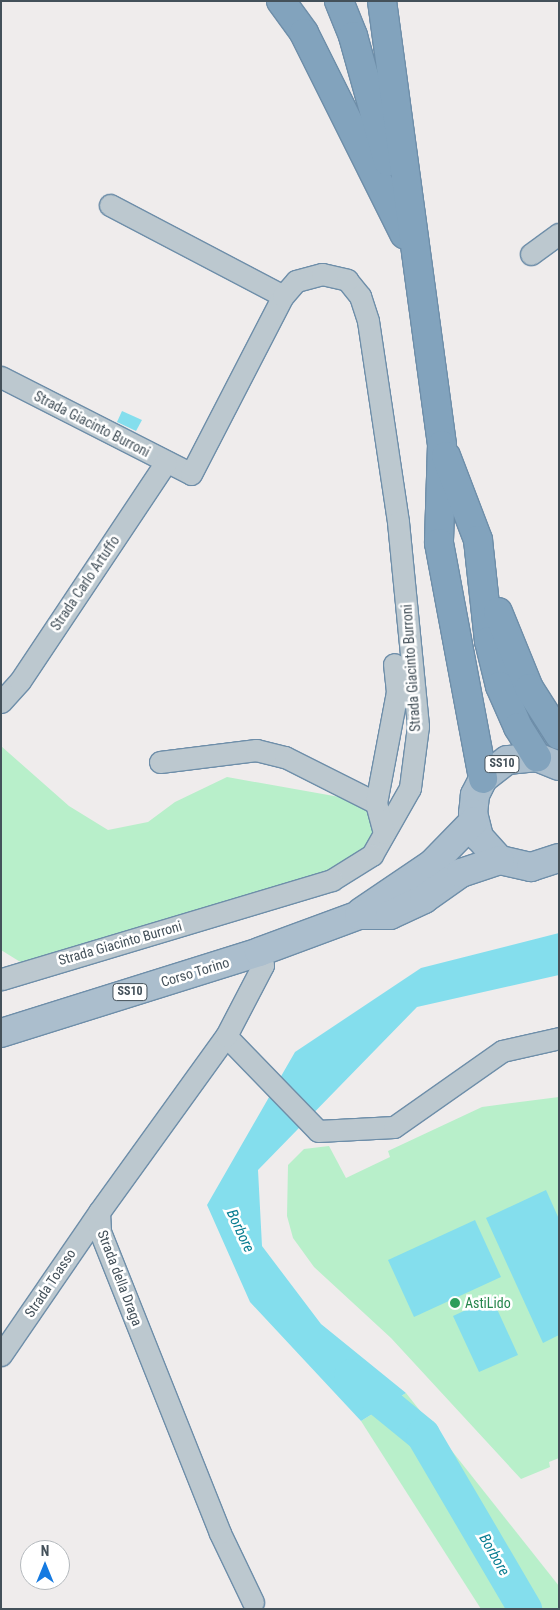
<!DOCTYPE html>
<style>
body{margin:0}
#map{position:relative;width:560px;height:1610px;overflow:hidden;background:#efecec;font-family:"Roboto Condensed",sans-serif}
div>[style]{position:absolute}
.green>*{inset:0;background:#b8efca}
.water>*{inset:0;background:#84deed}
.river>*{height:34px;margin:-17px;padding:0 17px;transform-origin:17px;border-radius:17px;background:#84deed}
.roads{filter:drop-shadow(1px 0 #6e8ea9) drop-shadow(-1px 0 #6e8ea9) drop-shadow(0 1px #6e8ea9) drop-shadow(0 -1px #6e8ea9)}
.minor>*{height:21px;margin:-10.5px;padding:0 10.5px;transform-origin:10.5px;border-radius:10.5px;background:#bcc8cf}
.primary>*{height:28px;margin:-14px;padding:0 14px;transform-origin:14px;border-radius:14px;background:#abbecd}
.motorway>*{height:28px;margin:-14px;padding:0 14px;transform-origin:14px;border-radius:14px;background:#82a3bd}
.dots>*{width:14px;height:14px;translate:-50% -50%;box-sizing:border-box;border:2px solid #fff;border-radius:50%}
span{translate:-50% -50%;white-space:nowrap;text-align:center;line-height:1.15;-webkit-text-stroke:5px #fff;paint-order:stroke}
.shield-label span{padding:1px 4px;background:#fff;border:1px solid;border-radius:4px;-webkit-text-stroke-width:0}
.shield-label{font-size:12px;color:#44515a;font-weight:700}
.street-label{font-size:14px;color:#44515a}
.leisure-label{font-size:14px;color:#27864d}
.left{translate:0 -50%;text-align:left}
.water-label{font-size:15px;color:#0a7e92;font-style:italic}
.frame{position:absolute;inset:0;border:2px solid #44515a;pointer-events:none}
.north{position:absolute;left:20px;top:1540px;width:50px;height:50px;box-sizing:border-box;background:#fff;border:1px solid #b4b9bd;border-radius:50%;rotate:0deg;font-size:14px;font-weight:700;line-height:20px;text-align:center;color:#44515a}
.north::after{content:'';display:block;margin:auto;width:18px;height:22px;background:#157ae1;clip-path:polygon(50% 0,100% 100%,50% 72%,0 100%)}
</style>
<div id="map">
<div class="green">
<i style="clip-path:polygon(1px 746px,69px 806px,108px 830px,148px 822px,175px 802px,227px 777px,362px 801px,384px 833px,332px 880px,30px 968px,1px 950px)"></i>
<i style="clip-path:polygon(559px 1097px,559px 1458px,549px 1462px,550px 1467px,521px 1479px,391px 1338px,314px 1267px,293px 1238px,287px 1216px,288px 1165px,304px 1149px,329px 1146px,346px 1178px,390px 1157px,388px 1151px,482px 1107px)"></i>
<i style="clip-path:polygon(406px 1393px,559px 1586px,559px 1609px,481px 1609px,361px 1421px)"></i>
</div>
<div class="water">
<i style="clip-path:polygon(122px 411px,142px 420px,136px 431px,117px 422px)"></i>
<i style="clip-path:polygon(559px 933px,559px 975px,417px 1007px,258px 1170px,262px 1246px,321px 1324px,406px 1393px,361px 1421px,250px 1302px,207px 1205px,295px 1052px,421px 968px)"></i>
<i style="clip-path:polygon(546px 1190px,559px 1219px,559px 1335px,543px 1343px,486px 1218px)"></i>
<i style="clip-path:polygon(475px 1220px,501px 1277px,414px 1317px,388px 1260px)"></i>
<i style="clip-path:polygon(492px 1298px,518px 1355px,479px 1372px,453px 1316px)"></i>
</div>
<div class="river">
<i style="left:351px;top:1376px;width:93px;rotate:39.3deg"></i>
<i style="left:423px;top:1435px;width:202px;rotate:59.6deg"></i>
</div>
<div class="roads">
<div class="minor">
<i style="left:110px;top:205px;width:195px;rotate:27.7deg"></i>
<i style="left:531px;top:254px;width:34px;rotate:-36deg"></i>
<i style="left:1px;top:377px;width:213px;rotate:27deg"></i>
<i style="left:191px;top:474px;width:200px;rotate:-62.7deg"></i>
<i style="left:283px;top:296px;width:20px;rotate:-49deg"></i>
<i style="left:296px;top:281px;width:27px;rotate:-15deg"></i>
<i style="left:322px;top:274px;width:26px;rotate:13deg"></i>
<i style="left:347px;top:280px;width:21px;rotate:51deg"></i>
<i style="left:360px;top:296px;width:26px;rotate:72deg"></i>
<i style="left:368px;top:321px;width:203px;rotate:81.5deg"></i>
<i style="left:398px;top:522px;width:205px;rotate:84.4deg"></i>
<i style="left:418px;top:726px;width:63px;rotate:97.4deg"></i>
<i style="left:410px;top:788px;width:77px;rotate:119.6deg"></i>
<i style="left:372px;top:855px;width:47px;rotate:148deg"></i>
<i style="left:332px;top:880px;width:345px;rotate:163.3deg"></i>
<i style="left:1px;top:702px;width:28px;rotate:-48deg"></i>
<i style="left:20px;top:681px;width:263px;rotate:-56.3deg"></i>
<i style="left:160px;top:762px;width:97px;rotate:-7.1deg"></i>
<i style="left:256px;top:750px;width:30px;rotate:14deg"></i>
<i style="left:285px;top:757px;width:102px;rotate:26.8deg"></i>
<i style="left:376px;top:803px;width:31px;rotate:75deg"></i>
<i style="left:376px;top:803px;width:113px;rotate:-79.3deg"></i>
<i style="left:397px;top:692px;width:28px;rotate:-96deg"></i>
<i style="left:226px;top:1036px;width:132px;rotate:45.9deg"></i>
<i style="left:318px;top:1131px;width:76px;rotate:-3deg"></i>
<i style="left:394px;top:1127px;width:132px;rotate:-35.1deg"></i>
<i style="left:502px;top:1051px;width:58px;rotate:-12.8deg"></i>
<i style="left:1px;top:1355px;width:173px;rotate:-55.6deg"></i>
<i style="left:253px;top:1602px;width:76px;rotate:-115.6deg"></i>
<i style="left:220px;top:1533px;width:325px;rotate:-111.7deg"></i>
<i style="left:100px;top:1231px;width:19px;rotate:-93deg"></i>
<i style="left:99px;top:1212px;width:217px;rotate:-54.2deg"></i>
<i style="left:226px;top:1036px;width:80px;rotate:-62.5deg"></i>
<i style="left:263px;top:965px;width:14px;rotate:-107deg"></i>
</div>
<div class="primary">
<i style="left:559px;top:766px;width:24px;rotate:-158deg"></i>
<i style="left:537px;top:757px;width:30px;rotate:174deg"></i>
<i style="left:507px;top:760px;width:31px;rotate:142deg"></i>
<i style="left:483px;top:779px;width:18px;rotate:117deg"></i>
<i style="left:475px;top:795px;width:18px;rotate:96deg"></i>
<i style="left:473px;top:813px;width:25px;rotate:76deg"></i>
<i style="left:479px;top:837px;width:31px;rotate:48deg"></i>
<i style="left:500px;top:860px;width:32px;rotate:13deg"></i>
<i style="left:531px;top:867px;width:29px;rotate:-18deg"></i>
<i style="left:361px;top:912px;width:86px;rotate:-34.1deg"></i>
<i style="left:432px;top:864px;width:60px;rotate:-45.7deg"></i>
<i style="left:1px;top:1033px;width:270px;rotate:-17.4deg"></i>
<i style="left:259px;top:952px;width:107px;rotate:-20.3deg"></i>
<i style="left:359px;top:915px;width:31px"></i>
<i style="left:390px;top:915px;width:38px;rotate:-25deg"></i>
<i style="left:424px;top:899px;width:45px;rotate:-35.1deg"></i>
<i style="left:461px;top:873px;width:41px;rotate:-18.4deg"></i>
</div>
<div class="motorway">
<i style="left:281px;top:1px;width:39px;rotate:54deg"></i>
<i style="left:304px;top:33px;width:225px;rotate:63.5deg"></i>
<i style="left:339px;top:1px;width:38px;rotate:68deg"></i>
<i style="left:353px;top:36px;width:130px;rotate:74.4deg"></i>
<i style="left:382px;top:1px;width:448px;rotate:82.3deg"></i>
<i style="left:442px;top:445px;width:98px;rotate:91.8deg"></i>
<i style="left:439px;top:543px;width:240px;rotate:79.4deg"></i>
<i style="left:446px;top:456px;width:90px;rotate:69.1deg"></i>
<i style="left:478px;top:540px;width:102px;rotate:83.8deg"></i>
<i style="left:489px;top:641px;width:46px;rotate:76.3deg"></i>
<i style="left:500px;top:686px;width:45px;rotate:66.3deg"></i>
<i style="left:518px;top:727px;width:36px;rotate:58deg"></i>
<i style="left:498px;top:612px;width:82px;rotate:67.8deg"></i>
<i style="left:529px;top:688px;width:56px;rotate:57.4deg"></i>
</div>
</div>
<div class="dots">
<i style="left:455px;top:1303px;background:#2e9e5b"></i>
</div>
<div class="shield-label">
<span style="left:502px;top:764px">SS10</span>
<span style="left:130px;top:992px">SS10</span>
</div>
<div class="street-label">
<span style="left:92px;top:424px;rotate:27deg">Strada Giacinto Burroni</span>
<span style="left:85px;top:583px;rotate:-56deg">Strada Carlo Artuffo</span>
<span style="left:411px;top:668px;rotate:-94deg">Strada Giacinto Burroni</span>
<span style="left:120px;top:943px;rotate:-16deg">Strada Giacinto Burroni</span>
<span style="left:195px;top:972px;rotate:-17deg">Corso Torino</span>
<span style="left:120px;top:1278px;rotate:69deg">Strada della Draga</span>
<span style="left:50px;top:1283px;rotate:-56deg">Strada Toasso</span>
</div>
<div class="leisure-label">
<span class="left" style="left:465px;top:1303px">AstiLido</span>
</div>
<div class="water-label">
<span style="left:240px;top:1231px;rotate:65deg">Borbore</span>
<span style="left:494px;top:1555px;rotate:60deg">Borbore</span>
</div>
<div class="frame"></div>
<div class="north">N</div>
</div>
